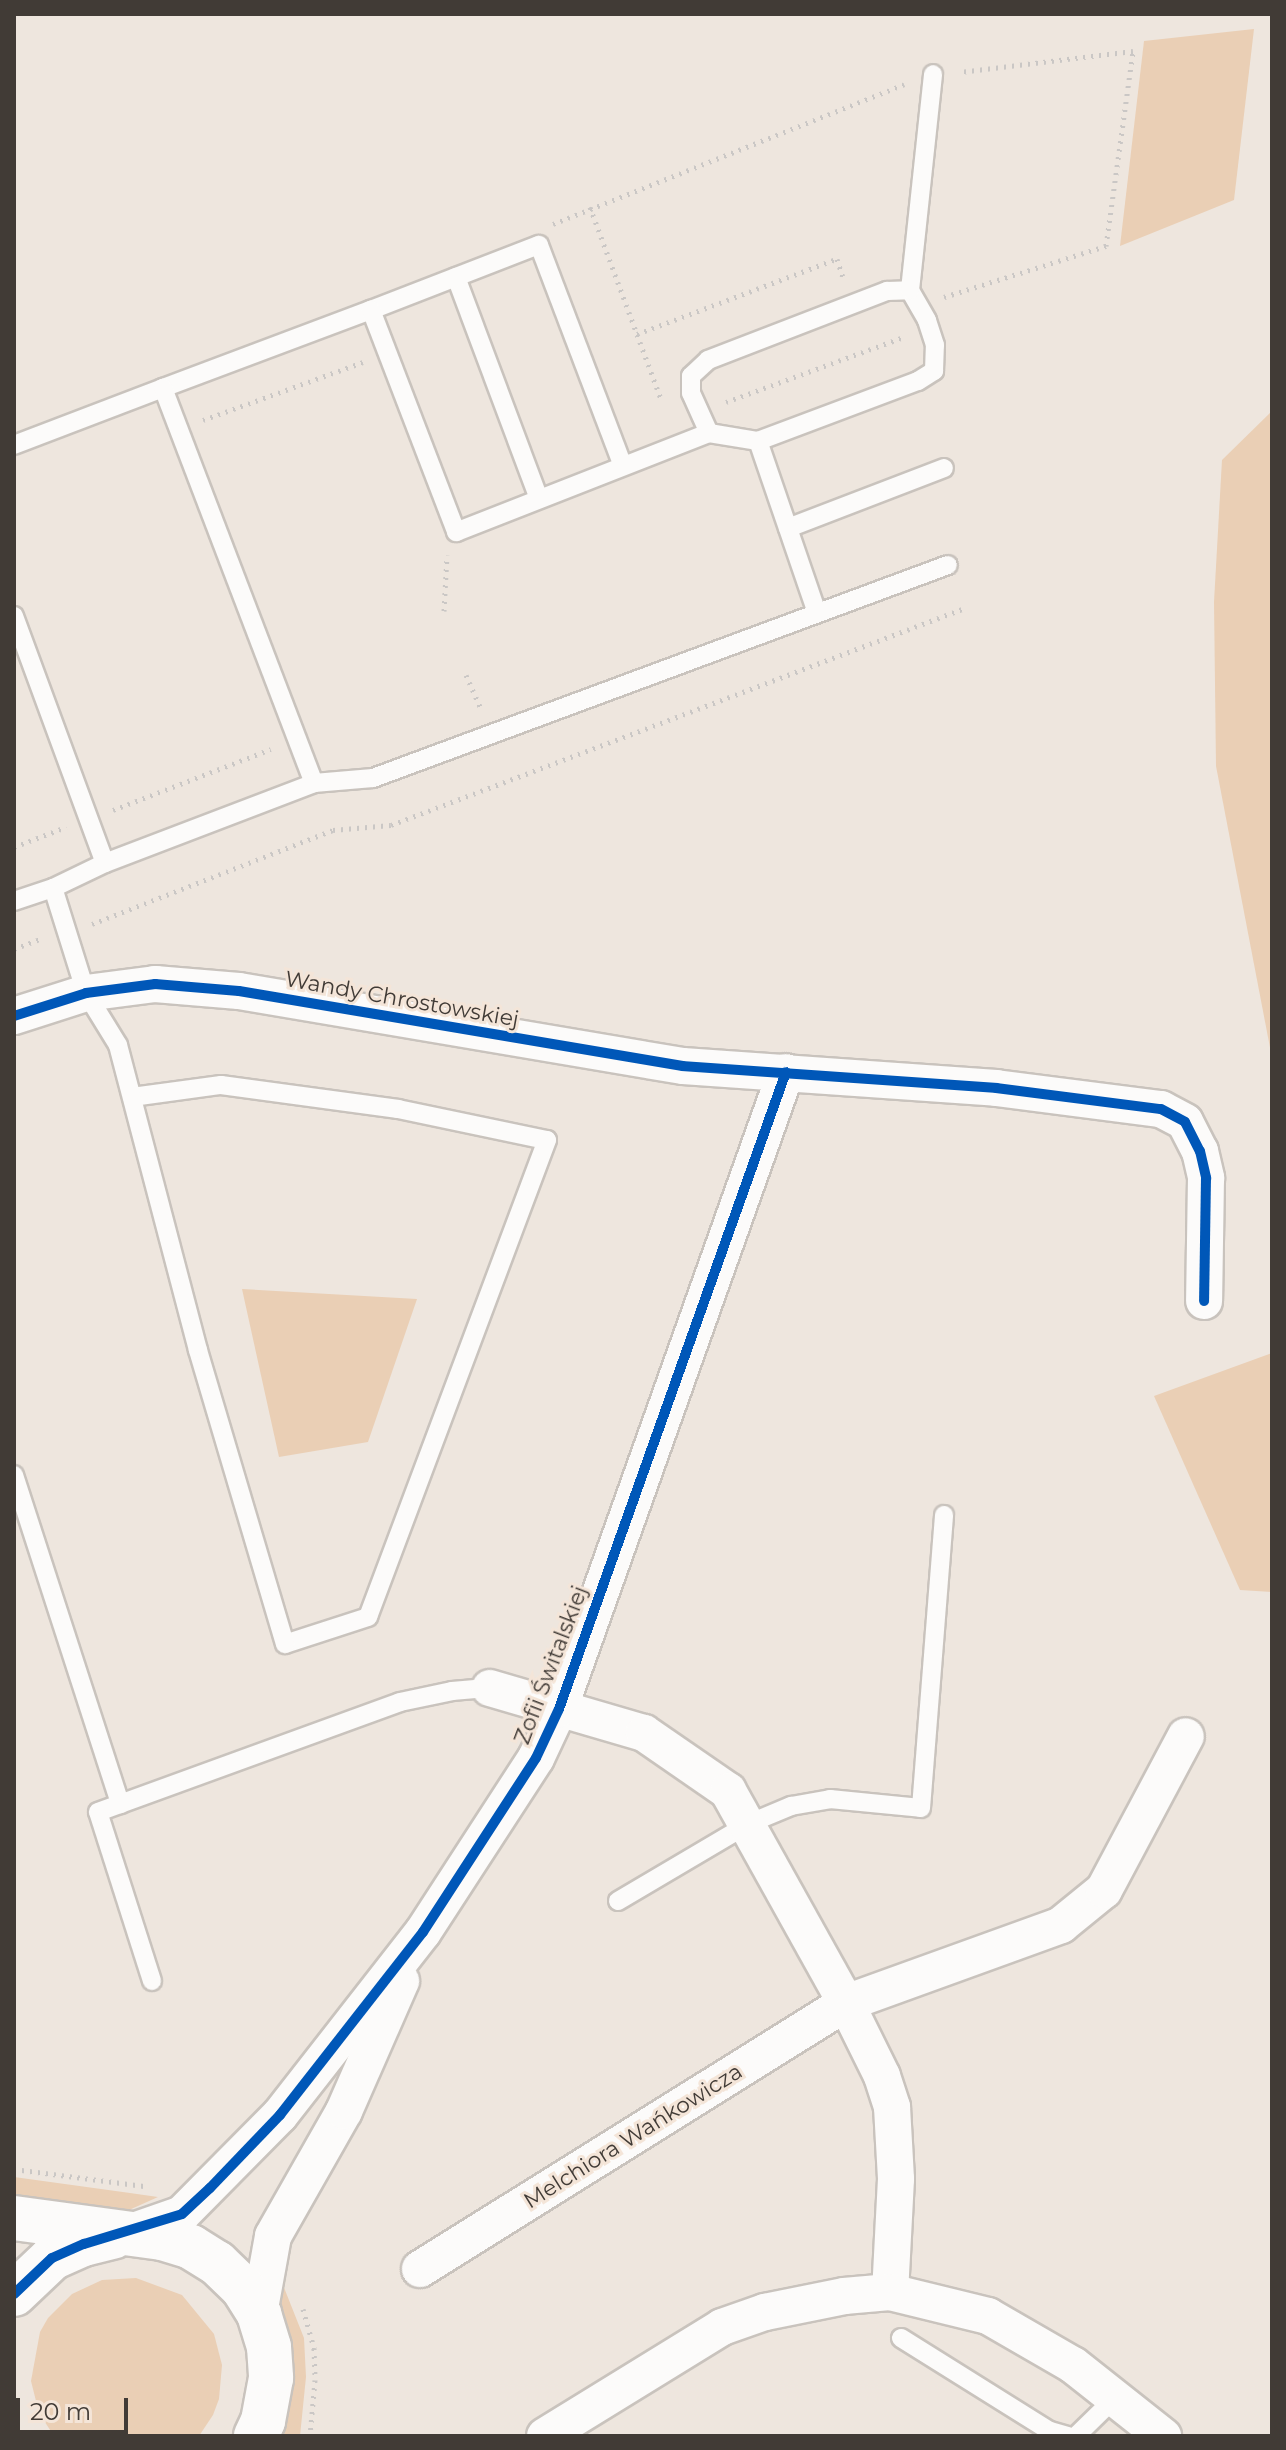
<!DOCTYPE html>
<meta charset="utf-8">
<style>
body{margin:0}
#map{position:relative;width:1286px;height:2450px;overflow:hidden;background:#eee6de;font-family:Montserrat,sans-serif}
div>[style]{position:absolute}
.green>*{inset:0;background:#eacfb5}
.path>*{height:5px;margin-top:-2.5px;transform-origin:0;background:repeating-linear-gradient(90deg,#cac7c5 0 2px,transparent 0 8px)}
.roads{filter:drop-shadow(2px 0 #c9c3bd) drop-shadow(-2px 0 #c9c3bd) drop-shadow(0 2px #c9c3bd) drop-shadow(0 -2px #c9c3bd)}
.service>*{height:18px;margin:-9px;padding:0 9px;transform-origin:9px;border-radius:9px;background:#fcfbfa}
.minor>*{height:36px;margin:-18px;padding:0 18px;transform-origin:18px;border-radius:18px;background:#fcfbfa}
.tertiary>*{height:44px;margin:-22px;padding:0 22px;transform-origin:22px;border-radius:22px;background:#fcfbfa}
.cycleway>*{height:10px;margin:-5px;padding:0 5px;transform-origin:5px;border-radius:5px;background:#0057b8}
span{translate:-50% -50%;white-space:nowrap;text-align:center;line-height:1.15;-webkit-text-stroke:6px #f4e5d8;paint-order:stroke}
.street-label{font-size:22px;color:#413b36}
.frame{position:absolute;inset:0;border:16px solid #413b36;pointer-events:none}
.scale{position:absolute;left:16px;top:2398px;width:112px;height:36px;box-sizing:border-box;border:4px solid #413b36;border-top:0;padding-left:10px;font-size:24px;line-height:28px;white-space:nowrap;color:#413b36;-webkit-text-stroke:6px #f4e5d8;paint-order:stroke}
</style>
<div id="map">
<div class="green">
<i style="clip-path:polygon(1254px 29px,1234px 200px,1120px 246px,1144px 41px)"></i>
<i style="clip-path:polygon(1272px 411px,1272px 1058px,1216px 766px,1214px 602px,1222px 460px)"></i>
<i style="clip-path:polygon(242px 1289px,417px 1299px,368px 1442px,279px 1457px)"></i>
<i style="clip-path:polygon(1272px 1353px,1272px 1592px,1240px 1590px,1154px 1396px)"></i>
<i style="clip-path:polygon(14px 2177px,130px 2193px,158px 2197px,129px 2210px,14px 2195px)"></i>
<i style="clip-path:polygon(136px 2278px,182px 2295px,214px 2334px,222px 2365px,219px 2399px,213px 2415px,199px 2436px,54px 2436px,39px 2413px,31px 2381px,40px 2332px,48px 2318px,72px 2294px,102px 2280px)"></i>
<i style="clip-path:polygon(281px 2280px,304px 2338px,306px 2377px,300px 2436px,284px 2436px,289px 2383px,277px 2309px)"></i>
</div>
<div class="path">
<i style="left:590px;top:207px;width:205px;rotate:69.7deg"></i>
<i style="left:553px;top:224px;width:378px;rotate:-21.7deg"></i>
<i style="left:944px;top:297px;width:170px;rotate:-17.5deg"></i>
<i style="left:1106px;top:246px;width:197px;rotate:-82.1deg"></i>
<i style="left:1133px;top:51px;width:174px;rotate:173.1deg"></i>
<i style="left:637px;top:334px;width:214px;rotate:-20.6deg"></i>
<i style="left:837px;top:259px;width:23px;rotate:72deg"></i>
<i style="left:726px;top:402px;width:189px;rotate:-20.1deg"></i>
<i style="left:203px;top:420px;width:170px;rotate:-19.9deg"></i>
<i style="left:444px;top:611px;width:56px;rotate:-86.9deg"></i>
<i style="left:466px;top:675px;width:39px;rotate:66deg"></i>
<i style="left:113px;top:810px;width:169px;rotate:-21.1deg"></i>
<i style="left:14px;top:847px;width:56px;rotate:-21deg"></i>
<i style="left:92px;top:924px;width:259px;rotate:-21.3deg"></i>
<i style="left:333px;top:830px;width:58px;rotate:-4.9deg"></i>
<i style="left:391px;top:825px;width:614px;rotate:-20.71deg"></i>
<i style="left:14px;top:949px;width:30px;rotate:-21deg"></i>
<i style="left:14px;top:2169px;width:131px;rotate:7.5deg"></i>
<i style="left:303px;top:2309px;width:41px;rotate:74.2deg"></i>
<i style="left:314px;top:2348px;width:32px;rotate:88deg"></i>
<i style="left:315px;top:2380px;width:56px;rotate:95.1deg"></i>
</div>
<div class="roads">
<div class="service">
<i style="left:456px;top:277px;width:237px;rotate:69.5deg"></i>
<i style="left:371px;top:310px;width:180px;rotate:-21.2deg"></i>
<i style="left:539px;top:245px;width:236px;rotate:69.2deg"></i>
<i style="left:163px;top:388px;width:222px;rotate:-20.6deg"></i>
<i style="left:371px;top:310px;width:238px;rotate:69deg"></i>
<i style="left:456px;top:532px;width:272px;rotate:-21.4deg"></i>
<i style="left:709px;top:433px;width:50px;rotate:9.3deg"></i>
<i style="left:709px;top:433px;width:44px;rotate:-114.2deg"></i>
<i style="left:691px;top:393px;width:17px;rotate:-90deg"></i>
<i style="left:691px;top:376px;width:23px;rotate:-43deg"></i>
<i style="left:708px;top:360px;width:192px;rotate:-21.1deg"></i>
<i style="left:887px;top:291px;width:23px;rotate:-2deg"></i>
<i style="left:14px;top:445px;width:160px;rotate:-20.9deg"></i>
<i style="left:163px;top:388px;width:423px;rotate:69.1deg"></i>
<i style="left:788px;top:528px;width:167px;rotate:-21deg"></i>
<i style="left:817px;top:613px;width:182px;rotate:-108.9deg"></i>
<i style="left:758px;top:441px;width:171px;rotate:-20.6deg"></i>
<i style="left:918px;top:381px;width:19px;rotate:-32deg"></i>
<i style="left:934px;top:371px;width:26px;rotate:-88deg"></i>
<i style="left:935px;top:345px;width:26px;rotate:-108deg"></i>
<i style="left:927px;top:320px;width:34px;rotate:-120deg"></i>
<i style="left:910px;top:290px;width:217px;rotate:-83.9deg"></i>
<i style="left:14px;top:616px;width:263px;rotate:69.8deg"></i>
<i style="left:14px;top:901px;width:41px;rotate:-18.4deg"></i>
<i style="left:132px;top:1097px;width:90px;rotate:-7.7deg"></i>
<i style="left:221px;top:1085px;width:179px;rotate:7.7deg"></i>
<i style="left:398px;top:1109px;width:152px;rotate:11.8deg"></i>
<i style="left:547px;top:1140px;width:509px;rotate:110.57deg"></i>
<i style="left:368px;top:1617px;width:87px;rotate:162deg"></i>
<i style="left:285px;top:1644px;width:307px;rotate:-106.5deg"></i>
<i style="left:198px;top:1350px;width:315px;rotate:-104.7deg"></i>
<i style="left:118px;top:1045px;width:61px;rotate:-121.6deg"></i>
<i style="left:86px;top:993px;width:110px;rotate:-107.4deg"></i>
<i style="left:53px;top:888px;width:58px;rotate:-25.7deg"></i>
<i style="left:105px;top:863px;width:224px;rotate:-20.9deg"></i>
<i style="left:314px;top:783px;width:59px;rotate:-4.8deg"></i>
<i style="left:373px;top:778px;width:613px;rotate:-20.33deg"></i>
<i style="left:14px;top:1475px;width:346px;rotate:72.1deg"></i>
<i style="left:618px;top:1901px;width:151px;rotate:-30.6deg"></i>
<i style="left:748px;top:1824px;width:47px;rotate:-22.7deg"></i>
<i style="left:791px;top:1806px;width:40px;rotate:-10deg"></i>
<i style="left:830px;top:1799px;width:91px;rotate:5.6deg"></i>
<i style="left:921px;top:1808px;width:294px;rotate:-85.5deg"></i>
<i style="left:152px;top:1981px;width:177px;rotate:-107.7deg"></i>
<i style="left:98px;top:1812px;width:321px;rotate:-20deg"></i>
<i style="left:400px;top:1702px;width:53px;rotate:-11.9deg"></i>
<i style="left:452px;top:1691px;width:38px;rotate:-5deg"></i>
<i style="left:901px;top:2338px;width:176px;rotate:32deg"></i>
<i style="left:1050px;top:2431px;width:19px;rotate:16deg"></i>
<i style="left:1076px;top:2436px;width:56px;rotate:-44.3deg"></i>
</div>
<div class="minor">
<i style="left:14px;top:1016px;width:76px;rotate:-17.7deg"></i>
<i style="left:86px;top:993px;width:70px;rotate:-7.4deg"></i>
<i style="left:155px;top:984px;width:84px;rotate:4.8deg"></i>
<i style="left:239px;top:991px;width:450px;rotate:9.6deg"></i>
<i style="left:683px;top:1066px;width:314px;rotate:4deg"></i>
<i style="left:996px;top:1088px;width:166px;rotate:7.3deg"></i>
<i style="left:1161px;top:1109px;width:27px;rotate:28deg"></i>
<i style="left:1185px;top:1122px;width:33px;rotate:63deg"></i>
<i style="left:1200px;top:1151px;width:28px;rotate:77deg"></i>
<i style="left:1206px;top:1178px;width:123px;rotate:90.9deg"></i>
<i style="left:490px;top:1688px;width:160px;rotate:16.3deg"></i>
<i style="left:644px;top:1733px;width:102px;rotate:34.6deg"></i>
<i style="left:728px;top:1791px;width:243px;rotate:60.9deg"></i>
<i style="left:846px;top:2003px;width:81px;rotate:63.7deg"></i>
<i style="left:882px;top:2076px;width:33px;rotate:72deg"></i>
<i style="left:892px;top:2107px;width:72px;rotate:86.8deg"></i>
<i style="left:896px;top:2179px;width:113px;rotate:93deg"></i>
<i style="left:125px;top:2234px;width:60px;rotate:-19.3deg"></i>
<i style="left:182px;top:2214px;width:139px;rotate:-45.3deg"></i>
<i style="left:280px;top:2115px;width:232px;rotate:-52deg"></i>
<i style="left:423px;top:1932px;width:207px;rotate:-57deg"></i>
<i style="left:536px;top:1758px;width:54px;rotate:-64.9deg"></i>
<i style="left:559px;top:1709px;width:676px;rotate:-70.39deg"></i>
<i style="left:420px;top:2269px;width:502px;rotate:-31.98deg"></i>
<i style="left:846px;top:2003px;width:229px;rotate:-19.9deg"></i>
<i style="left:1061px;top:1925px;width:55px;rotate:-39.1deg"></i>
<i style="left:1104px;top:1890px;width:174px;rotate:-62deg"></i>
<i style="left:259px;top:2314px;width:79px;rotate:-79.8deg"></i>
<i style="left:273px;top:2236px;width:144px;rotate:-60.4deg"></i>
<i style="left:344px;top:2111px;width:142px;rotate:-66.3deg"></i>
<i style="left:545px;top:2436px;width:208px;rotate:-31.6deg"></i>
<i style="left:722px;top:2327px;width:46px;rotate:-19.2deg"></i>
<i style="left:765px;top:2312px;width:81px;rotate:-11.4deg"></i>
<i style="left:844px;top:2296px;width:46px;rotate:-5deg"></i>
<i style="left:890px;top:2292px;width:101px;rotate:13.8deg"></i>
<i style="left:988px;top:2316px;width:98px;rotate:30deg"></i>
<i style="left:1073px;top:2365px;width:115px;rotate:38.3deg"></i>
</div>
<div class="tertiary">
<i style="left:14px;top:2218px;width:149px;rotate:7.7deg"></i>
<i style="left:162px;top:2238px;width:30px;rotate:17deg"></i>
<i style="left:191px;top:2247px;width:31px;rotate:32deg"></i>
<i style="left:217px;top:2263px;width:36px;rotate:44deg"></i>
<i style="left:243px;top:2288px;width:31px;rotate:58deg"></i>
<i style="left:259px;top:2314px;width:34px;rotate:73deg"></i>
<i style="left:269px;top:2347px;width:31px;rotate:86deg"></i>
<i style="left:271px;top:2378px;width:44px;rotate:100.5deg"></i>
<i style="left:263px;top:2421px;width:17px;rotate:115deg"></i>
<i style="left:14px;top:2294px;width:52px;rotate:-43.5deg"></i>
<i style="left:52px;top:2258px;width:35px;rotate:-24deg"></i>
<i style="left:84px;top:2244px;width:30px;rotate:-14deg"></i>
</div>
</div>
<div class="cycleway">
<i style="left:14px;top:1016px;width:76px;rotate:-17.7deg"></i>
<i style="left:86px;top:993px;width:70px;rotate:-7.4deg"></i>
<i style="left:155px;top:984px;width:84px;rotate:4.8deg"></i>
<i style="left:239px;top:991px;width:450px;rotate:9.6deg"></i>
<i style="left:683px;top:1066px;width:314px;rotate:4deg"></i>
<i style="left:996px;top:1088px;width:166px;rotate:7.3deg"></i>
<i style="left:1161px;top:1109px;width:27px;rotate:28deg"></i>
<i style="left:1185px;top:1122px;width:33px;rotate:63deg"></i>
<i style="left:1200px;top:1151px;width:28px;rotate:77deg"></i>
<i style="left:1206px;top:1178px;width:123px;rotate:90.9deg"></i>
<i style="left:14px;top:2294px;width:52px;rotate:-43.5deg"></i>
<i style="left:52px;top:2258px;width:35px;rotate:-24deg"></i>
<i style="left:84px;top:2244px;width:102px;rotate:-17deg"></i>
<i style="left:182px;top:2214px;width:38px;rotate:-43deg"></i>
<i style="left:210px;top:2188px;width:101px;rotate:-46.2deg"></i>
<i style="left:280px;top:2115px;width:232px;rotate:-52deg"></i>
<i style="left:423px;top:1932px;width:207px;rotate:-57deg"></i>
<i style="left:536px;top:1758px;width:54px;rotate:-64.9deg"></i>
<i style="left:559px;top:1709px;width:676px;rotate:-70.39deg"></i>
</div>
<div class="street-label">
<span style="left:402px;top:999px;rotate:10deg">Wandy Chrostowskiej</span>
<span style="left:551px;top:1665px;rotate:-69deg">Zofii Świtalskiej</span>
<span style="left:633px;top:2136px;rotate:-32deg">Melchiora Wańkowicza</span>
</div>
<div class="frame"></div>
<div class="scale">20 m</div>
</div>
